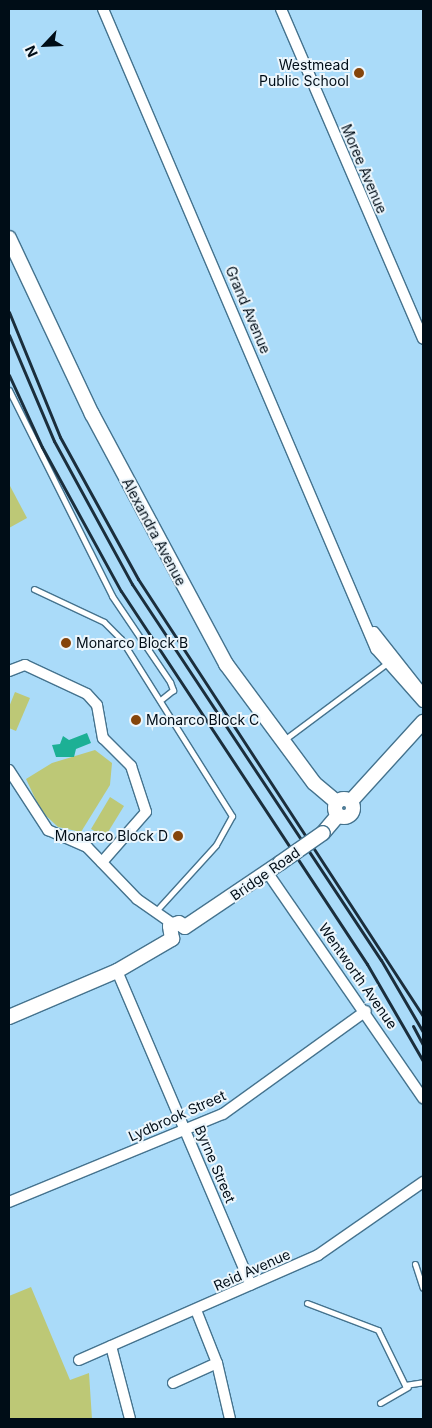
<!DOCTYPE html>
<style>
body{margin:0}
#map{position:relative;width:432px;height:1428px;overflow:hidden;background:#aadbf9;font-family:Inter,sans-serif}
div>[style]{position:absolute}
.green>*{inset:0;background:#bdc876}
.water>*{inset:0;background:#1cb095}
.roads{filter:drop-shadow(1px 0 #45738e) drop-shadow(-1px 0 #45738e) drop-shadow(0 1px #45738e) drop-shadow(0 -1px #45738e)}
.lane>*{height:5px;margin:-2.5px;padding:0 2.5px;transform-origin:2.5px;border-radius:2.5px;background:#fff}
.street>*{height:10px;margin:-5px;padding:0 5px;transform-origin:5px;border-radius:5px;background:#fff}
.secondary>*{height:14px;margin:-7px;padding:0 7px;transform-origin:7px;border-radius:7px;background:#fff}
.secondary>.ring{margin:-7px;padding:0;box-sizing:content-box;background:none;border:14px solid #fff;border-radius:50%}
.rail>*{height:3px;margin:-1.5px;padding:0 1.5px;transform-origin:1.5px;border-radius:1.5px;background:#1b2e3c}
.bridges{filter:drop-shadow(1px 0 #45738e) drop-shadow(-1px 0 #45738e) drop-shadow(0 1px #45738e) drop-shadow(0 -1px #45738e)}
.secondary-bridge>*{height:14px;margin:-7px;padding:0 7px;transform-origin:7px;border-radius:7px;background:#fff}
.dots>*{width:14px;height:14px;translate:-50% -50%;box-sizing:border-box;border:2px solid #ecf6fc;border-radius:50%}
span{translate:-50% -50%;white-space:nowrap;text-align:center;line-height:1.15;-webkit-text-stroke:4px #ecf6fc;paint-order:stroke}
.poi-label{font-size:14px;color:#000d17}
.right{translate:-100% -50%;text-align:right}
.left{translate:0 -50%;text-align:left}
.street-label{font-size:14px;color:#000d17}
.frame{position:absolute;inset:0;border:10px solid #000d17;pointer-events:none}
.north{position:absolute;left:20px;top:20px;width:50px;height:50px;-webkit-text-stroke:4px #ecf6fc;paint-order:stroke;rotate:245deg;font-size:14px;font-weight:700;line-height:20px;text-align:center;color:#000d17}
.north::after{content:'';display:block;margin:auto;width:18px;height:22px;background:#000d17;clip-path:polygon(50% 0,100% 100%,50% 72%,0 100%)}
</style>
<div id="map">
<div class="green">
<i style="clip-path:polygon(9px 484px,27px 518px,9px 528px)"></i>
<i style="clip-path:polygon(15px 692px,30px 698px,16px 731px,9px 728px,9px 707px)"></i>
<i style="clip-path:polygon(95px 750px,112px 763px,110px 785px,81px 832px,58px 827px,41px 811px,26px 779px,52px 763px)"></i>
<i style="clip-path:polygon(110px 797px,124px 806px,105px 837px,91px 829px)"></i>
<i style="clip-path:polygon(31px 1287px,70px 1380px,89px 1373px,92px 1419px,9px 1419px,9px 1296px)"></i>
</div>
<div class="water">
<i style="clip-path:polygon(87px 733px,91px 743px,76px 749px,74px 757px,56px 757px,52px 745px,60px 744px,63px 736px,69px 740px)"></i>
</div>
<div class="roads">
<div class="lane">
<i style="left:9px;top:390px;width:230px;rotate:63.4deg"></i>
<i style="left:112px;top:596px;width:104px;rotate:56deg"></i>
<i style="left:170px;top:682px;width:9px;rotate:69deg"></i>
<i style="left:173px;top:690px;width:14px;rotate:141deg"></i>
<i style="left:34px;top:589px;width:77px;rotate:25.2deg"></i>
<i style="left:104px;top:622px;width:24px;rotate:45deg"></i>
<i style="left:121px;top:639px;width:209px;rotate:57.9deg"></i>
<i style="left:232px;top:816px;width:33px;rotate:119deg"></i>
<i style="left:216px;top:845px;width:89px;rotate:132.3deg"></i>
<i style="left:284px;top:740px;width:127px;rotate:-36.7deg"></i>
<i style="left:415px;top:1264px;width:25px;rotate:72deg"></i>
<i style="left:307px;top:1303px;width:76px;rotate:20.8deg"></i>
<i style="left:378px;top:1330px;width:61px;rotate:63.9deg"></i>
<i style="left:405px;top:1385px;width:18px;rotate:-9deg"></i>
<i style="left:380px;top:1403px;width:32px;rotate:-30deg"></i>
</div>
<div class="street">
<i style="left:103px;top:9px;width:696px;rotate:66.9deg"></i>
<i style="left:376px;top:649px;width:71px;rotate:48.4deg"></i>
<i style="left:281px;top:9px;width:359px;rotate:66.7deg"></i>
<i style="left:374px;top:632px;width:79px;rotate:51.7deg"></i>
<i style="left:9px;top:671px;width:17px;rotate:-21deg"></i>
<i style="left:25px;top:665px;width:68px;rotate:25.1deg"></i>
<i style="left:87px;top:694px;width:15px;rotate:48deg"></i>
<i style="left:97px;top:705px;width:34px;rotate:80deg"></i>
<i style="left:103px;top:738px;width:40px;rotate:45deg"></i>
<i style="left:131px;top:766px;width:48px;rotate:71.9deg"></i>
<i style="left:146px;top:812px;width:67px;rotate:131.3deg"></i>
<i style="left:9px;top:770px;width:72px;rotate:57deg"></i>
<i style="left:48px;top:830px;width:43px;rotate:23.6deg"></i>
<i style="left:87px;top:847px;width:72px;rotate:46.1deg"></i>
<i style="left:137px;top:899px;width:44px;rotate:34.8deg"></i>
<i style="left:267px;top:872px;width:275px;rotate:55.4deg"></i>
<i style="left:117px;top:971px;width:341px;rotate:66.9deg"></i>
<i style="left:9px;top:1202px;width:231px;rotate:-22.4deg"></i>
<i style="left:223px;top:1114px;width:176px;rotate:-35.8deg"></i>
<i style="left:196px;top:1310px;width:57px;rotate:68.4deg"></i>
<i style="left:217px;top:1363px;width:57px;rotate:76.9deg"></i>
<i style="left:111px;top:1346px;width:75px;rotate:75.4deg"></i>
<i style="left:79px;top:1360px;width:261px;rotate:-23.7deg"></i>
<i style="left:318px;top:1255px;width:128px;rotate:-34.8deg"></i>
<i style="left:173px;top:1383px;width:48px;rotate:-24.4deg"></i>
</div>
<div class="secondary">
<i style="left:9px;top:238px;width:195px;rotate:64.8deg"></i>
<i style="left:92px;top:414px;width:284px;rotate:61.8deg"></i>
<i style="left:226px;top:664px;width:148px;rotate:53.5deg"></i>
<i style="left:314px;top:783px;width:30px;rotate:40deg"></i>
<i class="ring" style="left:335px;top:799px;width:4px;height:4px"></i>
<i style="left:351px;top:801px;width:107px;rotate:-47.7deg"></i>
<i style="left:323px;top:833px;width:23px;rotate:-50deg"></i>
<i style="left:185px;top:927px;width:115px;rotate:-34deg"></i>
<i style="left:172px;top:939px;width:13px;rotate:-99deg"></i>
<i style="left:170px;top:926px;width:9px;rotate:-18deg"></i>
<i style="left:179px;top:923px;width:7px;rotate:34deg"></i>
<i style="left:9px;top:1017px;width:117px;rotate:-23.1deg"></i>
<i style="left:117px;top:971px;width:64px;rotate:-30.2deg"></i>
</div>
</div>
<div class="rail">
<i style="left:9px;top:312px;width:135px;rotate:67.8deg"></i>
<i style="left:60px;top:437px;width:162px;rotate:61.2deg"></i>
<i style="left:138px;top:579px;width:522px;rotate:56.89deg"></i>
<i style="left:9px;top:335px;width:115px;rotate:67deg"></i>
<i style="left:54px;top:441px;width:163px;rotate:61.4deg"></i>
<i style="left:132px;top:584px;width:451px;rotate:56.5deg"></i>
<i style="left:381px;top:960px;width:83px;rotate:59.7deg"></i>
<i style="left:9px;top:375px;width:79px;rotate:65.4deg"></i>
<i style="left:42px;top:447px;width:164px;rotate:61.3deg"></i>
<i style="left:121px;top:591px;width:447px;rotate:56.6deg"></i>
<i style="left:367px;top:964px;width:112px;rotate:60deg"></i>
<i style="left:413px;top:1026px;width:21px;rotate:62deg"></i>
</div>
<div class="bridges">
<div class="secondary-bridge">
<i style="left:280px;top:863px;width:52px;rotate:-34.9deg"></i>
</div>
</div>
<div class="dots">
<i style="left:359px;top:73px;background:#85450b"></i>
<i style="left:66px;top:643px;background:#85450b"></i>
<i style="left:136px;top:720px;background:#85450b"></i>
<i style="left:178px;top:836px;background:#85450b"></i>
</div>
<div class="poi-label">
<span class="right" style="left:349px;top:73px">Westmead<br>Public School</span>
<span class="left" style="left:76px;top:643px">Monarco Block B</span>
<span class="left" style="left:146px;top:720px">Monarco Block C</span>
<span class="right" style="left:168px;top:836px">Monarco Block D</span>
</div>
<div class="street-label">
<span style="left:364px;top:169px;rotate:67deg">Moree Avenue</span>
<span style="left:248px;top:310px;rotate:67deg">Grand Avenue</span>
<span style="left:154px;top:532px;rotate:62deg">Alexandra Avenue</span>
<span style="left:265px;top:874px;rotate:-35deg">Bridge Road</span>
<span style="left:358px;top:976px;rotate:55deg">Wentworth Avenue</span>
<span style="left:177px;top:1116px;rotate:-24deg">Lydbrook Street</span>
<span style="left:215px;top:1164px;rotate:67deg">Byrne Street</span>
<span style="left:252px;top:1270px;rotate:-24deg">Reid Avenue</span>
</div>
<div class="frame"></div>
<div class="north">N</div>
</div>
